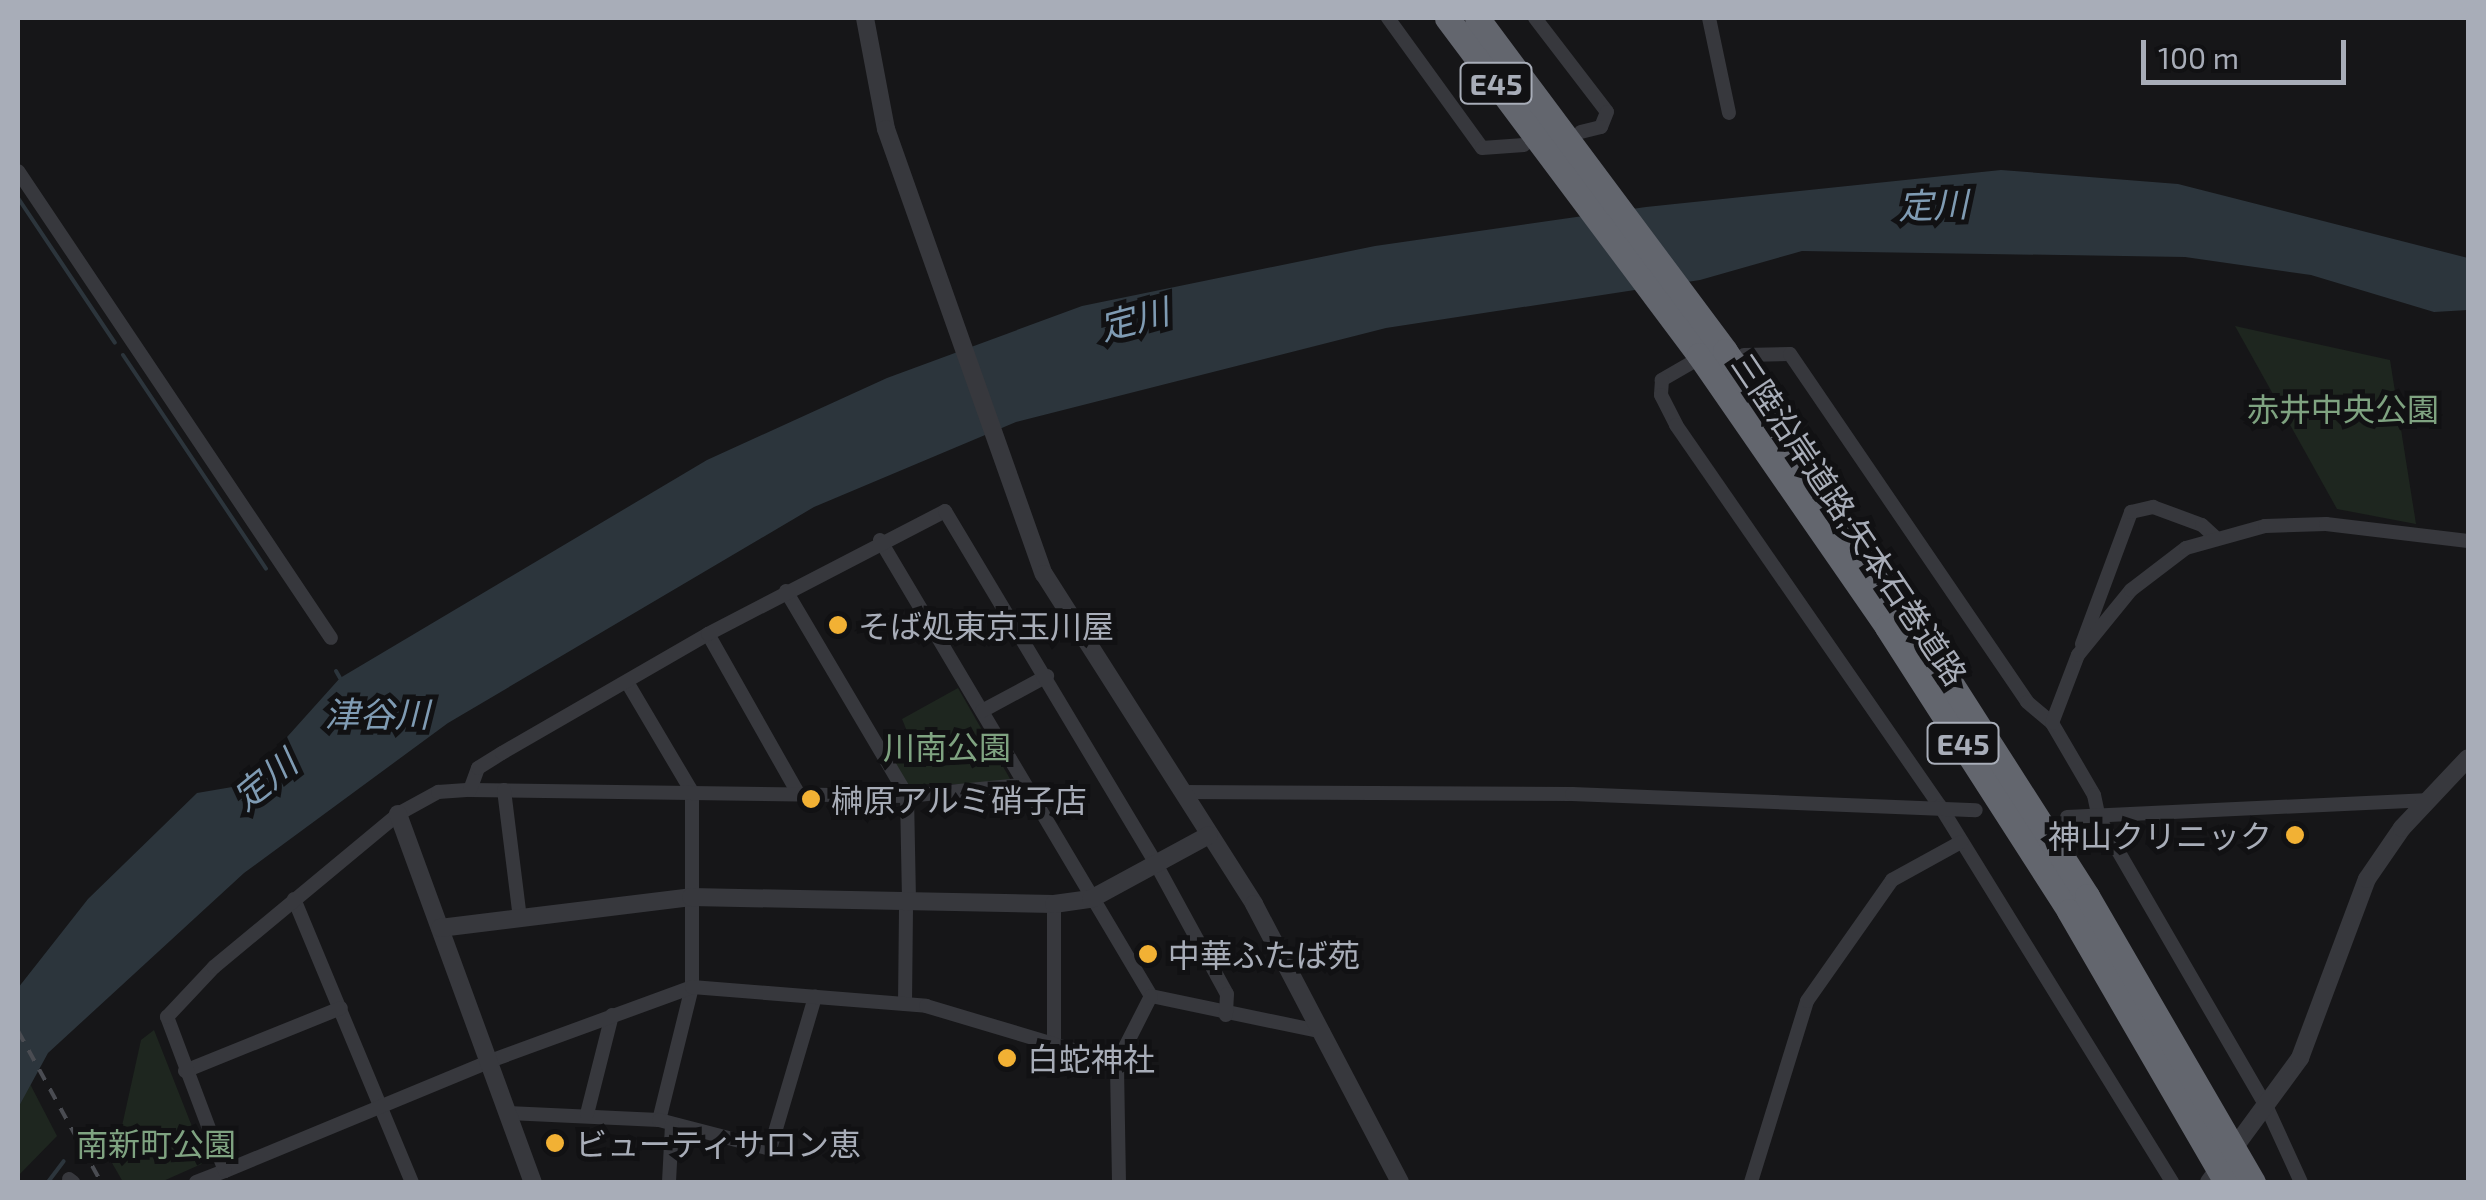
<!DOCTYPE html>
<meta charset="utf-8">
<style>
body{margin:0}
#map{position:relative;width:2486px;height:1200px;overflow:hidden;background:#161618;font-family:"Exo 2","Noto Sans JP",sans-serif}
div>[style]{position:absolute}
.green>*{inset:0;background:#1e261f}
.water>*{inset:0;background:#2c353c}
.stream>*{height:4px;margin:-2px;padding:0 2px;transform-origin:2px;border-radius:2px;background:#2c353c}
.minor>*{height:14px;margin:-7px;padding:0 7px;transform-origin:7px;border-radius:7px;background:#37383d}
.tertiary>*{height:18px;margin:-9px;padding:0 9px;transform-origin:9px;border-radius:9px;background:#37383d}
.motorway>*{height:25px;margin:-12.5px;padding:0 12.5px;transform-origin:12.5px;border-radius:12.5px;background:#63666e}
.rail>*{height:4px;margin-top:-2px;transform-origin:0;background:repeating-linear-gradient(90deg,#4a4c52 0 12px,transparent 0 22px)}
.dots>*{width:28px;height:28px;translate:-50% -50%;box-sizing:border-box;border:5px solid #111113;border-radius:50%}
span{translate:-50% -50%;white-space:nowrap;text-align:center;line-height:1.15;-webkit-text-stroke:10px #111113;paint-order:stroke}
.shield-label span{padding:2px 8px;background:#111113;border:2px solid;border-radius:8px;-webkit-text-stroke-width:0}
.shield-label{font-size:30px;color:#a8adb8;font-weight:700}
.park-label{font-size:32px;color:#7fa381}
.street-label{font-size:32px;color:#a8adb8}
.poi-label{font-size:32px;color:#a8adb8}
.left{translate:0 -50%;text-align:left}
.right{translate:-100% -50%;text-align:right}
.water-label{font-size:35px;color:#7f9bb3;font-style:italic}
.frame{position:absolute;inset:0;border:20px solid #a8adb8;pointer-events:none}
.scale{position:absolute;left:2141px;top:40px;width:205px;height:45px;box-sizing:border-box;border:5px solid #a8adb8;border-top:0;padding-left:12px;font-size:30px;line-height:35px;white-space:nowrap;color:#a8adb8;-webkit-text-stroke:8px #111113;paint-order:stroke}
</style>
<div id="map">
<div class="green">
<i style="clip-path:polygon(2235px 326px,2390px 360px,2416px 524px,2337px 509px)"></i>
<i style="clip-path:polygon(958px 688px,1013px 784px,907px 784px,885px 747px,909px 736px,902px 719px)"></i>
<i style="clip-path:polygon(154px 1030px,206px 1162px,161px 1182px,123px 1182px,104px 1149px,122px 1126px,141px 1040px)"></i>
<i style="clip-path:polygon(30px 1084px,57px 1136px,18px 1176px,18px 1106px)"></i>
</div>
<div class="water">
<i style="clip-path:polygon(2001px 170px,2178px 184px,2468px 258px,2468px 310px,2434px 312px,2311px 275px,2185px 257px,1802px 251px,1700px 280px,1386px 328px,1016px 422px,814px 507px,448px 723px,244px 873px,48px 1053px,18px 1108px,18px 988px,88px 899px,197px 793px,244px 785px,340px 678px,707px 460px,887px 378px,1082px 306px,1375px 246px,1646px 207px)"></i>
</div>
<div class="stream">
<i style="left:18px;top:198px;width:174px;rotate:56.2deg"></i>
<i style="left:123px;top:355px;width:257px;rotate:56.2deg"></i>
<i style="left:336px;top:671px;width:8px;rotate:60deg"></i>
<i style="left:48px;top:1182px;width:26px;rotate:-53deg"></i>
</div>
<div class="minor">
<i style="left:1388px;top:18px;width:160px;rotate:54.1deg"></i>
<i style="left:1482px;top:148px;width:42px;rotate:-4.1deg"></i>
<i style="left:1535px;top:18px;width:118px;rotate:52.5deg"></i>
<i style="left:1607px;top:112px;width:16px;rotate:112deg"></i>
<i style="left:1601px;top:127px;width:21px;rotate:166deg"></i>
<i style="left:1709px;top:18px;width:97px;rotate:78.1deg"></i>
<i style="left:18px;top:171px;width:562px;rotate:56.17deg"></i>
<i style="left:1744px;top:355px;width:46px;rotate:-1.2deg"></i>
<i style="left:1790px;top:354px;width:421px;rotate:55.7deg"></i>
<i style="left:2027px;top:702px;width:33px;rotate:40deg"></i>
<i style="left:2052px;top:723px;width:83px;rotate:59.7deg"></i>
<i style="left:2094px;top:795px;width:24px;rotate:78deg"></i>
<i style="left:2099px;top:818px;width:337px;rotate:59.9deg"></i>
<i style="left:2268px;top:1110px;width:79px;rotate:65.4deg"></i>
<i style="left:1691px;top:363px;width:34px;rotate:150deg"></i>
<i style="left:1662px;top:380px;width:15px;rotate:94deg"></i>
<i style="left:1661px;top:395px;width:34px;rotate:63deg"></i>
<i style="left:1676px;top:425px;width:464px;rotate:55.3deg"></i>
<i style="left:1940px;top:806px;width:442px;rotate:58.3deg"></i>
<i style="left:880px;top:540px;width:530px;rotate:59.28deg"></i>
<i style="left:1151px;top:996px;width:176px;rotate:11.8deg"></i>
<i style="left:786px;top:591px;width:238px;rotate:59.4deg"></i>
<i style="left:907px;top:796px;width:105px;rotate:88.9deg"></i>
<i style="left:708px;top:634px;width:183px;rotate:60.5deg"></i>
<i style="left:2082px;top:644px;width:141px;rotate:-69.6deg"></i>
<i style="left:2131px;top:512px;width:23px;rotate:-13deg"></i>
<i style="left:2153px;top:507px;width:52px;rotate:20.2deg"></i>
<i style="left:2202px;top:525px;width:19px;rotate:43deg"></i>
<i style="left:627px;top:682px;width:128px;rotate:59.4deg"></i>
<i style="left:692px;top:792px;width:195px;rotate:90deg"></i>
<i style="left:692px;top:987px;width:137px;rotate:103.9deg"></i>
<i style="left:982px;top:711px;width:74px;rotate:-28.3deg"></i>
<i style="left:2052px;top:723px;width:73px;rotate:-69.1deg"></i>
<i style="left:2078px;top:655px;width:84px;rotate:-50.8deg"></i>
<i style="left:2131px;top:590px;width:69px;rotate:-37.4deg"></i>
<i style="left:2186px;top:548px;width:82px;rotate:-15.6deg"></i>
<i style="left:2265px;top:526px;width:61px;rotate:-1.9deg"></i>
<i style="left:2326px;top:524px;width:143px;rotate:6.8deg"></i>
<i style="left:470px;top:790px;width:437px;rotate:0.8deg"></i>
<i style="left:907px;top:796px;width:115px;rotate:-5.5deg"></i>
<i style="left:504px;top:790px;width:129px;rotate:82.9deg"></i>
<i style="left:1182px;top:792px;width:390px;rotate:0.3deg"></i>
<i style="left:1572px;top:794px;width:404px;rotate:2.3deg"></i>
<i style="left:2067px;top:817px;width:358px;rotate:-2.7deg"></i>
<i style="left:294px;top:899px;width:307px;rotate:67.4deg"></i>
<i style="left:1054px;top:904px;width:140px;rotate:90deg"></i>
<i style="left:905px;top:1004px;width:103px;rotate:-89.4deg"></i>
<i style="left:185px;top:1071px;width:168px;rotate:-22deg"></i>
<i style="left:507px;top:1113px;width:152px;rotate:2.6deg"></i>
<i style="left:659px;top:1120px;width:115px;rotate:14.6deg"></i>
<i style="left:770px;top:1149px;width:159px;rotate:-73.5deg"></i>
<i style="left:587px;top:1114px;width:102px;rotate:-75.8deg"></i>
<i style="left:225px;top:1171px;width:287px;rotate:-22.5deg"></i>
<i style="left:490px;top:1061px;width:215px;rotate:-20.1deg"></i>
<i style="left:692px;top:987px;width:235px;rotate:4.6deg"></i>
<i style="left:926px;top:1006px;width:199px;rotate:16.6deg"></i>
<i style="left:69px;top:1179px;width:5px;rotate:37deg"></i>
<i style="left:196px;top:1182px;width:31px;rotate:-21deg"></i>
<i style="left:225px;top:1171px;width:165px;rotate:-110.6deg"></i>
<i style="left:167px;top:1017px;width:69px;rotate:-46.8deg"></i>
<i style="left:214px;top:967px;width:239px;rotate:-39.7deg"></i>
<i style="left:398px;top:814px;width:46px;rotate:-28.8deg"></i>
<i style="left:438px;top:792px;width:32px;rotate:-4deg"></i>
<i style="left:470px;top:790px;width:23px;rotate:-70deg"></i>
<i style="left:478px;top:768px;width:28px;rotate:-32deg"></i>
<i style="left:502px;top:753px;width:238px;rotate:-30deg"></i>
<i style="left:708px;top:634px;width:267px;rotate:-27.4deg"></i>
<i style="left:945px;top:511px;width:411px;rotate:59.1deg"></i>
<i style="left:1156px;top:864px;width:148px;rotate:61.4deg"></i>
<i style="left:1227px;top:994px;width:21px;rotate:93deg"></i>
<i style="left:669px;top:1182px;width:58px;rotate:-87deg"></i>
<i style="left:1119px;top:1182px;width:119px;rotate:-91deg"></i>
<i style="left:1117px;top:1063px;width:75px;rotate:-63.1deg"></i>
<i style="left:1751px;top:1182px;width:189px;rotate:-72.8deg"></i>
<i style="left:1807px;top:1001px;width:148px;rotate:-54.9deg"></i>
<i style="left:1892px;top:880px;width:79px;rotate:-28.8deg"></i>
</div>
<div class="tertiary">
<i style="left:865px;top:18px;width:113px;rotate:79.3deg"></i>
<i style="left:886px;top:129px;width:472px;rotate:70.5deg"></i>
<i style="left:1044px;top:574px;width:391px;rotate:57.5deg"></i>
<i style="left:1254px;top:904px;width:314px;rotate:62.3deg"></i>
<i style="left:398px;top:814px;width:392px;rotate:69.9deg"></i>
<i style="left:440px;top:928px;width:253px;rotate:-7deg"></i>
<i style="left:691px;top:897px;width:363px;rotate:1.1deg"></i>
<i style="left:1054px;top:904px;width:37px;rotate:-8deg"></i>
<i style="left:1091px;top:899px;width:134px;rotate:-28.5deg"></i>
<i style="left:2209px;top:1182px;width:154px;rotate:-53.7deg"></i>
<i style="left:2300px;top:1058px;width:191px;rotate:-69.5deg"></i>
<i style="left:2367px;top:879px;width:62px;rotate:-55.5deg"></i>
<i style="left:2402px;top:828px;width:96px;rotate:-46.7deg"></i>
</div>
<div class="motorway">
<i style="left:1447px;top:18px;width:421px;rotate:53.2deg"></i>
<i style="left:1699px;top:355px;width:331px;rotate:55.3deg"></i>
<i style="left:1887px;top:627px;width:337px;rotate:57.3deg"></i>
<i style="left:2069px;top:911px;width:313px;rotate:59.9deg"></i>
<i style="left:1477px;top:18px;width:415px;rotate:53.3deg"></i>
<i style="left:1725px;top:351px;width:318px;rotate:55.4deg"></i>
<i style="left:1906px;top:613px;width:336px;rotate:57.4deg"></i>
<i style="left:2087px;top:896px;width:331px;rotate:59.9deg"></i>
</div>
<div class="rail">
<i style="left:18px;top:1031px;width:172px;rotate:61.2deg"></i>
</div>
<div class="dots">
<i style="left:838px;top:625px;background:#f2b134"></i>
<i style="left:811px;top:799px;background:#f2b134"></i>
<i style="left:2295px;top:835px;background:#f2b134"></i>
<i style="left:1148px;top:954px;background:#f2b134"></i>
<i style="left:1007px;top:1058px;background:#f2b134"></i>
<i style="left:555px;top:1143px;background:#f2b134"></i>
</div>
<div class="shield-label">
<span style="left:1496px;top:83px">E45</span>
<span style="left:1963px;top:743px">E45</span>
</div>
<div class="park-label">
<span style="left:2343px;top:408px">赤井中央公園</span>
<span style="left:947px;top:746px">川南公園</span>
<span style="left:156px;top:1143px">南新町公園</span>
</div>
<div class="street-label">
<span style="left:1850px;top:519px;rotate:56deg">三陸沿岸道路;矢本石巻道路</span>
</div>
<div class="poi-label">
<span class="left" style="left:858px;top:625px">そば処東京玉川屋</span>
<span class="left" style="left:831px;top:799px">榊原アルミ硝子店</span>
<span class="right" style="left:2272px;top:835px">神山クリニック</span>
<span class="left" style="left:1168px;top:954px">中華ふたば苑</span>
<span class="left" style="left:1027px;top:1058px">白蛇神社</span>
<span class="left" style="left:575px;top:1143px">ビューティサロン恵</span>
</div>
<div class="water-label">
<span style="left:1933px;top:204px;rotate:-2deg">定川</span>
<span style="left:1134px;top:318px;rotate:-15deg">定川</span>
<span style="left:377px;top:713px">津谷川</span>
<span style="left:264px;top:779px;rotate:-39deg">定川</span>
</div>
<div class="frame"></div>
<div class="scale">100 m</div>
</div>
